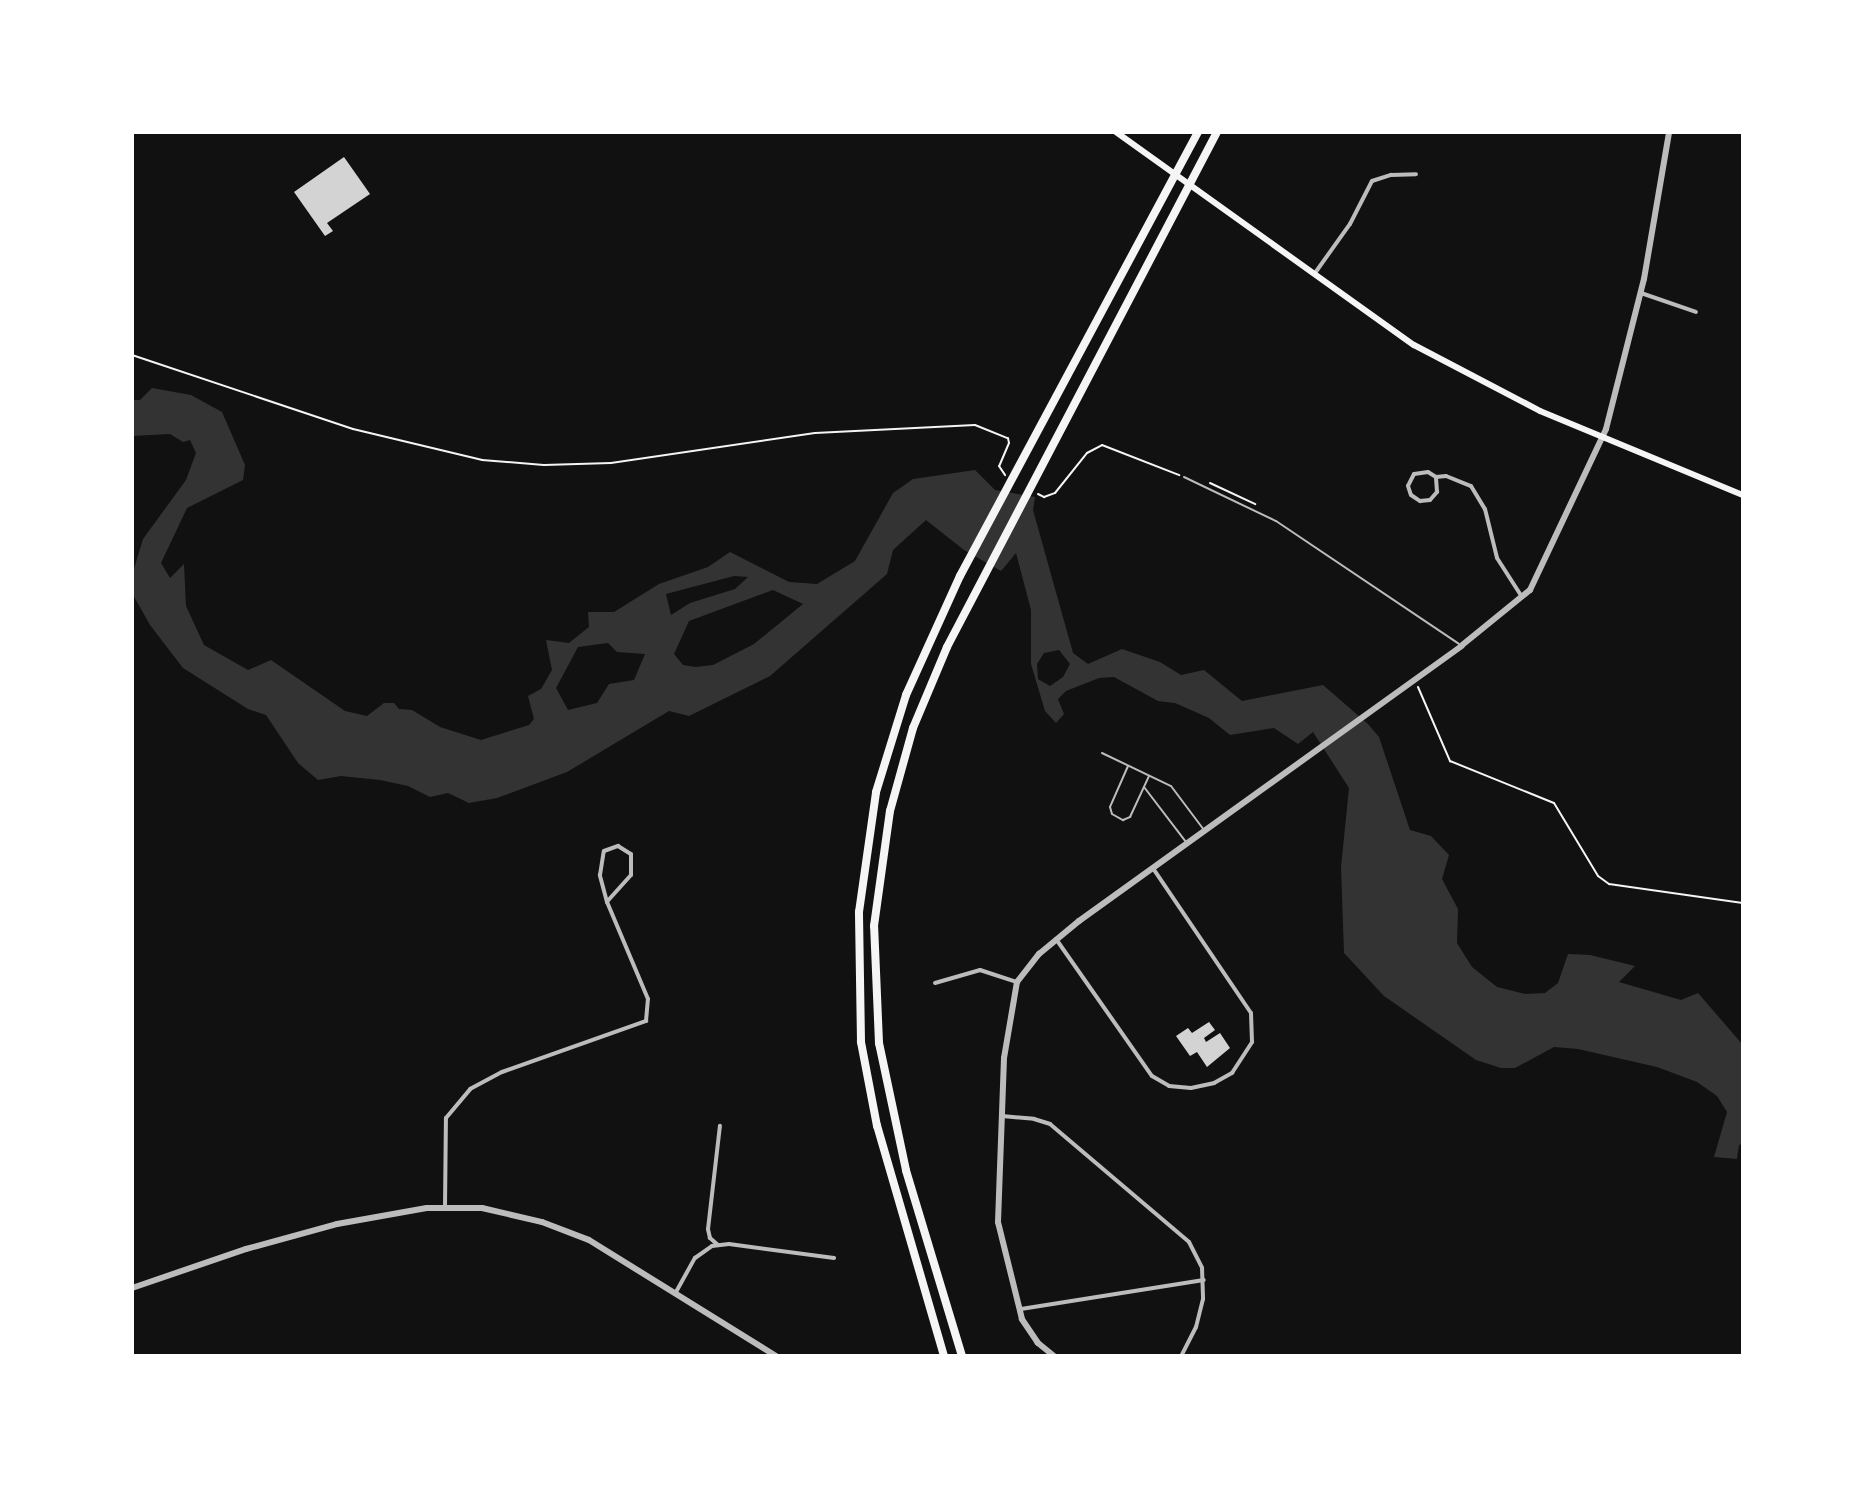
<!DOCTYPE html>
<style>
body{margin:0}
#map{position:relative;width:1875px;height:1488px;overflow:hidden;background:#111;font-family:Montserrat,sans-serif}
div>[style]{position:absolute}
.water>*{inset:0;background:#333}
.building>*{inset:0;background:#d3d3d3}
.path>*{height:2px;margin:-1px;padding:0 1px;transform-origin:1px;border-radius:1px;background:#f5f5f5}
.service>*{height:2px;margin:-1px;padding:0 1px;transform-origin:1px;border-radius:1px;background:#bcbcbc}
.minor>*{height:4px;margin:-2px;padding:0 2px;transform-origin:2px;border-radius:2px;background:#bcbcbc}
.tertiary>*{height:6px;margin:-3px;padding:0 3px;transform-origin:3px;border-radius:3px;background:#bcbcbc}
.secondary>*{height:6px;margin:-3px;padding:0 3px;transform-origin:3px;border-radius:3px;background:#f5f5f5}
.motorway>*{height:8px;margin:-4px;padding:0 4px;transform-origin:4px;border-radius:4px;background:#f5f5f5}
span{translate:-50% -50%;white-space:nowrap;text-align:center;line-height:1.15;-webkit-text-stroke:6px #fff;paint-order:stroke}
.frame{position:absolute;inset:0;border:134px solid #fff;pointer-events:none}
</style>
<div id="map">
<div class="water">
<i style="clip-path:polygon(evenodd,152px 388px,191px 395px,222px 412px,245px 465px,243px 480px,187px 508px,161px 563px,170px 578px,184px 564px,186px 606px,204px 645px,248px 670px,271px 660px,345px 711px,367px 716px,384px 703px,394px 703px,399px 709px,412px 710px,440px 727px,481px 740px,529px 725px,534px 719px,528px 696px,541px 689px,552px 670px,546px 640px,569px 643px,589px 627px,588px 612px,614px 612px,659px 584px,708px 567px,730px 552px,789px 582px,817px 584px,855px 561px,893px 493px,913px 479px,975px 470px,995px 490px,1035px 497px,1033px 510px,1073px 653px,1088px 664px,1122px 649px,1160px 662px,1181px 675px,1204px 670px,1242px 701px,1323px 685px,1368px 724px,1379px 737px,1410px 830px,1431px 836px,1449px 855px,1442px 879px,1458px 909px,1457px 943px,1472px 967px,1497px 987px,1525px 994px,1545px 993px,1558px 983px,1568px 954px,1590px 955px,1635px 966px,1619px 982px,1681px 1000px,1698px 993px,1743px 1045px,1743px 1144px,1739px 1145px,1737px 1159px,1714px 1157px,1727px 1112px,1717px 1096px,1697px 1082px,1657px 1067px,1578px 1049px,1554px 1047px,1515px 1068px,1501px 1068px,1476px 1060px,1384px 996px,1344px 953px,1341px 867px,1349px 788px,1313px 732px,1298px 744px,1274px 728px,1230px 735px,1209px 718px,1175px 703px,1158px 701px,1114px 677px,1099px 678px,1066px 691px,1058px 699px,1064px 714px,1056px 723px,1045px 711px,1031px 664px,1031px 610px,1016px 553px,1001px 571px,964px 550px,926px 520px,893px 550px,887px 574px,770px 676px,689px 716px,669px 711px,567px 772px,497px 798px,469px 803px,448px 793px,430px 797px,408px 786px,380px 780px,341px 776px,318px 780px,298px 763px,266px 715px,248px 709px,183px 668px,150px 625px,132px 593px,132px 575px,143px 539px,186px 480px,196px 453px,190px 440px,183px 442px,170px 434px,132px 436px,132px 400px,140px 400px,152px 388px,734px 576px,748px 577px,735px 589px,690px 603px,671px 615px,666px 594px,734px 576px,152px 388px,773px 590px,803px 604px,754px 644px,713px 665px,696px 667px,683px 665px,674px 654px,689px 621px,773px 590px,152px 388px,608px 643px,617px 652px,645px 654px,634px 680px,609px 684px,597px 703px,568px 710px,556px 688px,578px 647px,608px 643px,152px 388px,1059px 650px,1070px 664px,1063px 677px,1050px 686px,1038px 679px,1037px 664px,1044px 653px,1059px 650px)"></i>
</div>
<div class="building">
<i style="clip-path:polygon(344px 157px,370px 194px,327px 223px,333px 231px,325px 236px,294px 192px)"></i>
<i style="clip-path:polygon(1209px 1022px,1215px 1030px,1204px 1038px,1206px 1042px,1220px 1033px,1230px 1048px,1207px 1067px,1197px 1052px,1190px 1056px,1176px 1036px,1188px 1028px,1192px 1033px)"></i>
</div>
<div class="path">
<i style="left:132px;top:355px;width:233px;rotate:18.5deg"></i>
<i style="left:353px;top:429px;width:133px;rotate:13.5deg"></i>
<i style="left:482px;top:460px;width:62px;rotate:4.6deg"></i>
<i style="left:544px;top:465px;width:67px;rotate:-1.7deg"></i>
<i style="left:611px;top:463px;width:206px;rotate:-8.4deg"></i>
<i style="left:815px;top:433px;width:160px;rotate:-2.9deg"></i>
<i style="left:975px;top:425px;width:35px;rotate:22deg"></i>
<i style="left:1008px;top:438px;width:5px;rotate:79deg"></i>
<i style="left:1009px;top:443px;width:25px;rotate:113deg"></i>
<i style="left:999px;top:466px;width:11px;rotate:56deg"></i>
<i style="left:1210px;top:483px;width:50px;rotate:25deg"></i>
<i style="left:1038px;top:494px;width:7px;rotate:27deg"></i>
<i style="left:1044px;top:497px;width:12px;rotate:-20deg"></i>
<i style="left:1055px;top:493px;width:51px;rotate:-51.3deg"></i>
<i style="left:1087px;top:453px;width:17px;rotate:-28deg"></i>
<i style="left:1102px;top:445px;width:83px;rotate:21.3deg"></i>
<i style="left:1418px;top:687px;width:81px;rotate:66.6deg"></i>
<i style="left:1450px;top:761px;width:112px;rotate:22deg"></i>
<i style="left:1554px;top:803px;width:85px;rotate:58.9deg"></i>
<i style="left:1598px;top:876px;width:14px;rotate:36deg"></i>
<i style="left:1609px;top:884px;width:135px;rotate:8.1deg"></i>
</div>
<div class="service">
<i style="left:1184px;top:477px;width:102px;rotate:25.6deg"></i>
<i style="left:1276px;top:521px;width:220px;rotate:33.9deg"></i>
<i style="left:1102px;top:753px;width:76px;rotate:25.6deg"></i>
<i style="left:1171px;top:786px;width:55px;rotate:53.1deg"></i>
<i style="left:1128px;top:766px;width:45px;rotate:113.7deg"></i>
<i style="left:1110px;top:807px;width:7px;rotate:74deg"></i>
<i style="left:1112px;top:814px;width:13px;rotate:29deg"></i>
<i style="left:1123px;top:820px;width:8px;rotate:-23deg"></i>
<i style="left:1130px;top:817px;width:45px;rotate:-65.1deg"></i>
<i style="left:1144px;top:787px;width:69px;rotate:52.6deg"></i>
</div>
<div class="minor">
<i style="left:1315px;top:273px;width:60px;rotate:-54.5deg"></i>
<i style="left:1350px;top:224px;width:48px;rotate:-62.9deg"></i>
<i style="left:1372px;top:181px;width:20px;rotate:-18deg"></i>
<i style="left:1391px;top:175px;width:25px;rotate:-2deg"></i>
<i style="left:1641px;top:293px;width:58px;rotate:19.1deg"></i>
<i style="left:1436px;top:477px;width:9px;rotate:-148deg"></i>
<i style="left:1428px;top:472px;width:14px;rotate:172deg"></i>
<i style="left:1414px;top:474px;width:13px;rotate:117deg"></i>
<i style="left:1408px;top:486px;width:9px;rotate:72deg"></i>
<i style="left:1411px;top:495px;width:11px;rotate:34deg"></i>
<i style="left:1420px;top:501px;width:10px;rotate:-6deg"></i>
<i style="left:1430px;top:500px;width:11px;rotate:-49deg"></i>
<i style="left:1437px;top:492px;width:15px;rotate:-94deg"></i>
<i style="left:1436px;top:477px;width:10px;rotate:-6deg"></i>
<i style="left:1446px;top:476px;width:27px;rotate:22deg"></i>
<i style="left:1471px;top:486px;width:27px;rotate:59deg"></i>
<i style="left:1485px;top:509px;width:50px;rotate:76.2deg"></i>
<i style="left:1497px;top:558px;width:46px;rotate:57.3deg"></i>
<i style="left:1056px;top:939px;width:167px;rotate:55deg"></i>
<i style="left:1152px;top:1076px;width:20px;rotate:30deg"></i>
<i style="left:1169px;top:1086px;width:22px;rotate:5deg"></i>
<i style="left:1191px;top:1088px;width:24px;rotate:-12deg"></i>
<i style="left:1214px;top:1083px;width:21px;rotate:-29deg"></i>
<i style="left:1232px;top:1073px;width:37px;rotate:-57deg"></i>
<i style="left:1252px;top:1042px;width:29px;rotate:-92deg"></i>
<i style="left:1251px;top:1013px;width:175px;rotate:-124.1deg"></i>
<i style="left:935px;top:983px;width:47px;rotate:-16.1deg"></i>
<i style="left:980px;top:970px;width:39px;rotate:18deg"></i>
<i style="left:1002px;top:1116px;width:32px;rotate:5deg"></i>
<i style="left:1034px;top:1119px;width:17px;rotate:17deg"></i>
<i style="left:1050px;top:1124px;width:182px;rotate:40.3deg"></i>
<i style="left:1189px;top:1242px;width:29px;rotate:63deg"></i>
<i style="left:1202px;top:1268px;width:31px;rotate:88deg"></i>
<i style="left:1203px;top:1299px;width:29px;rotate:104deg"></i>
<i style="left:1196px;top:1327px;width:33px;rotate:117deg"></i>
<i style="left:445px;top:1207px;width:89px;rotate:-89.4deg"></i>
<i style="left:446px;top:1118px;width:38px;rotate:-50deg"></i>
<i style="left:470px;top:1089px;width:36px;rotate:-28deg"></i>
<i style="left:502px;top:1072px;width:153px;rotate:-19.5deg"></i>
<i style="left:646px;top:1021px;width:22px;rotate:-85deg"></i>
<i style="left:648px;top:999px;width:105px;rotate:-112.9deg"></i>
<i style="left:607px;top:902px;width:28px;rotate:-105deg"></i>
<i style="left:600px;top:875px;width:24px;rotate:-81deg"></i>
<i style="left:604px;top:851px;width:15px;rotate:-20deg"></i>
<i style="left:618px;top:846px;width:15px;rotate:32deg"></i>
<i style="left:631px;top:854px;width:21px;rotate:90deg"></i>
<i style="left:631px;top:875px;width:36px;rotate:132deg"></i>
<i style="left:718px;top:1245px;width:11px;rotate:-139deg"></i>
<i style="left:710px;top:1238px;width:9px;rotate:-103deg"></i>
<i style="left:708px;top:1229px;width:104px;rotate:-83.4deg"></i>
<i style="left:676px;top:1292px;width:39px;rotate:-61deg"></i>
<i style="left:695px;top:1258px;width:21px;rotate:-35deg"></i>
<i style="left:712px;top:1246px;width:17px;rotate:-7deg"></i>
<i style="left:729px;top:1244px;width:106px;rotate:7.6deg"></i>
<i style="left:1021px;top:1309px;width:185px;rotate:-9deg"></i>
</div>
<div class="tertiary">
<i style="left:132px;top:1288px;width:120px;rotate:-18.9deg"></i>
<i style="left:246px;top:1249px;width:94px;rotate:-15.4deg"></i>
<i style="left:337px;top:1224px;width:91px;rotate:-10.1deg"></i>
<i style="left:427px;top:1208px;width:55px"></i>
<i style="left:482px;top:1208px;width:62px;rotate:13.1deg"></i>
<i style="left:542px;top:1222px;width:50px;rotate:21deg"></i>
<i style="left:589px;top:1240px;width:220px;rotate:31.8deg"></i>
<i style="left:1054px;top:1356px;width:21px;rotate:-141deg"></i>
<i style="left:1038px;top:1343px;width:29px;rotate:-124deg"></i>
<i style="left:1022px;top:1319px;width:100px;rotate:-103.9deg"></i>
<i style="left:998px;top:1222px;width:164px;rotate:-87.9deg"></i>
<i style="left:1004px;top:1058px;width:77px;rotate:-80.3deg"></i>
<i style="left:1017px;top:982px;width:36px;rotate:-52deg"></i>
<i style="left:1039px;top:954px;width:52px;rotate:-39.5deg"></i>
<i style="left:1079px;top:921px;width:471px;rotate:-35.7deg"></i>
<i style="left:1461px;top:646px;width:89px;rotate:-39.1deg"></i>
<i style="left:1530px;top:590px;width:178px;rotate:-64.7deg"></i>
<i style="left:1606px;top:429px;width:155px;rotate:-75.8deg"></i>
<i style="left:1644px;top:279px;width:149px;rotate:-80.3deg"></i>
</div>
<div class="secondary">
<i style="left:1116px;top:132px;width:366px;rotate:35.6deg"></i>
<i style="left:1414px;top:345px;width:142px;rotate:27.6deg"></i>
<i style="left:1540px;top:411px;width:220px;rotate:22.5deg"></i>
</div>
<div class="motorway">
<i style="left:944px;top:1356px;width:240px;rotate:-106.2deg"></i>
<i style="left:877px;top:1126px;width:86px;rotate:-100.8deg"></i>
<i style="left:861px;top:1042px;width:130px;rotate:-90.9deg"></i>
<i style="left:859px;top:912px;width:121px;rotate:-81.9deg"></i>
<i style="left:876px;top:792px;width:102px;rotate:-72.8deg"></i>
<i style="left:906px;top:695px;width:131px;rotate:-65.6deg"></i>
<i style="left:960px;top:576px;width:504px;rotate:-61.81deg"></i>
<i style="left:962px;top:1356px;width:194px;rotate:-106.8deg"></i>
<i style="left:906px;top:1170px;width:130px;rotate:-102deg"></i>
<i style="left:879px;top:1043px;width:117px;rotate:-92.4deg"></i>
<i style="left:874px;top:926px;width:116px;rotate:-82.1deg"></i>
<i style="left:890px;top:811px;width:86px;rotate:-74.5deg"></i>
<i style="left:913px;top:728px;width:88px;rotate:-67.2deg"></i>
<i style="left:947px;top:647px;width:581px;rotate:-62.33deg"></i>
</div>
<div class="frame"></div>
</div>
